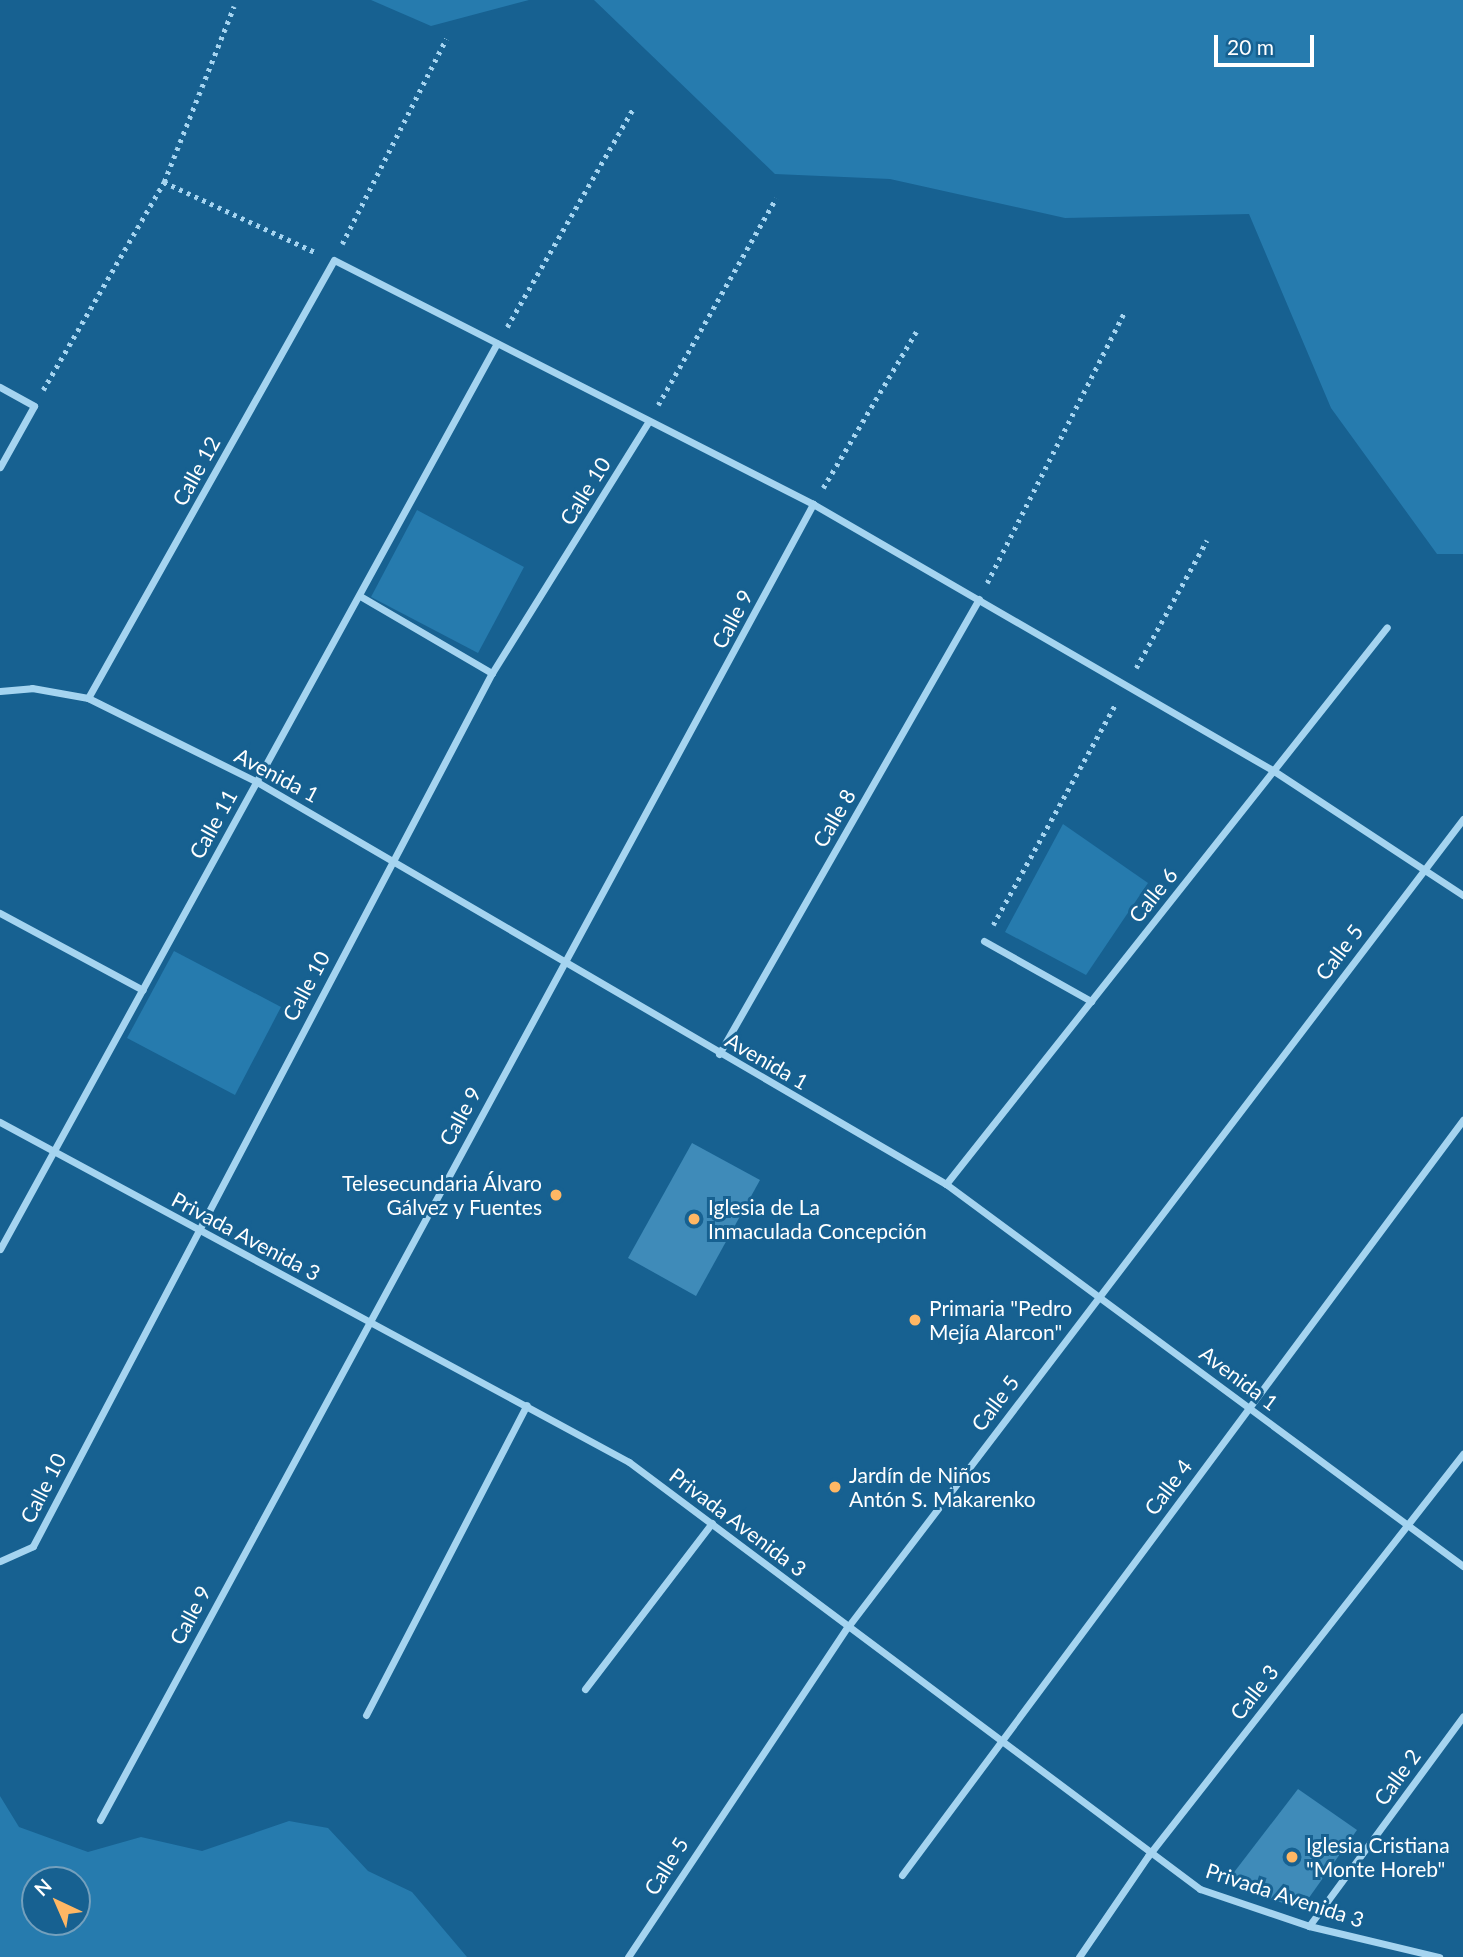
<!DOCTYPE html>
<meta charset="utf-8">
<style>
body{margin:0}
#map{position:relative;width:1463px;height:1957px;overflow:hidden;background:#176191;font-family:Lato,sans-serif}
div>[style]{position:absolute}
.green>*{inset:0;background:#267bae}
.building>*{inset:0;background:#3f8bb9}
.path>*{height:4.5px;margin-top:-2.25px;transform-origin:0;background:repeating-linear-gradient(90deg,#a5d4f0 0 3.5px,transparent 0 8.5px)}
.minor>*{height:7px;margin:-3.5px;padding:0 3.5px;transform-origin:3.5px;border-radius:3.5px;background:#a5d4f0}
.dots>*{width:19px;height:19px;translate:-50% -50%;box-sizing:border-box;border:4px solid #176191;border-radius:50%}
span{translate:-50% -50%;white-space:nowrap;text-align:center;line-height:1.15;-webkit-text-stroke:6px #176191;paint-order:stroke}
.street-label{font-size:21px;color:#fff}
.poi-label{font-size:21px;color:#fff}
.right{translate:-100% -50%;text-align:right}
.left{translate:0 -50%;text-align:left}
.north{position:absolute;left:21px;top:1866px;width:70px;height:70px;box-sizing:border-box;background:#176191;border:2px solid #74a0bd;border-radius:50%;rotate:316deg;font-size:19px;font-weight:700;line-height:28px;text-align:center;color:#fff}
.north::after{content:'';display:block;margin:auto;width:24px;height:32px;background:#ffb764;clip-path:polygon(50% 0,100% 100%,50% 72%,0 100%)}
.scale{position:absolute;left:1214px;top:35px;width:100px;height:32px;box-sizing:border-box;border:4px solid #fff;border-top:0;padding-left:9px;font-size:21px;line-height:24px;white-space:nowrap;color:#fff;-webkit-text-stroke:5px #176191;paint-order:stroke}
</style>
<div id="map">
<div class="green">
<i style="clip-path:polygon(371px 0,529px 0,431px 26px)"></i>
<i style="clip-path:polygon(594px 0,1463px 0,1463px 554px,1437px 554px,1331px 408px,1249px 214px,1065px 218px,890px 179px,775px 174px)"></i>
<i style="clip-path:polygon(417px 510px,524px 567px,478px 653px,371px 597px)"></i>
<i style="clip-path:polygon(1063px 824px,1148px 883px,1086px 975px,1005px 932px)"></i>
<i style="clip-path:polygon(174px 951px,281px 1007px,235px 1095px,127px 1038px)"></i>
<i style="clip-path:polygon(evenodd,0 1796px,19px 1827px,88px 1852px,141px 1837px,202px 1851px,289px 1821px,328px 1828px,368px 1871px,412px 1892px,467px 1957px,0 1957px,0 1796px,35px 1880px,77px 1880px,77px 1922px,35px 1922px,35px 1880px)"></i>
</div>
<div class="building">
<i style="clip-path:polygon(692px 1143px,760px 1180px,696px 1296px,628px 1258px)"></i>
<i style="clip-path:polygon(1298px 1789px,1357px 1830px,1301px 1909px,1225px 1884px)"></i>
</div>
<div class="path">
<i style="left:164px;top:182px;width:169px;rotate:24.9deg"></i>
<i style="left:342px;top:244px;width:230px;rotate:-63.1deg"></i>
<i style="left:507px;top:327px;width:254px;rotate:-60deg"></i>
<i style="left:43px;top:390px;width:241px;rotate:-59.8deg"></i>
<i style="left:164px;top:182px;width:189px;rotate:-68.3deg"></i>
<i style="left:658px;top:405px;width:238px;rotate:-60.3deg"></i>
<i style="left:823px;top:488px;width:182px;rotate:-59.2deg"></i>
<i style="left:987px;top:583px;width:303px;rotate:-63.1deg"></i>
<i style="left:1136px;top:668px;width:146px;rotate:-61deg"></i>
<i style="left:993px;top:925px;width:254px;rotate:-61deg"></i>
</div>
<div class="minor">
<i style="left:0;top:387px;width:39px;rotate:29deg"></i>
<i style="left:34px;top:406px;width:70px;rotate:119.1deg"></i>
<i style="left:360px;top:596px;width:153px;rotate:30.3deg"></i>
<i style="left:0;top:691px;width:32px;rotate:-5deg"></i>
<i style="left:32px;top:688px;width:57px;rotate:10.1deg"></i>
<i style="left:88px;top:698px;width:189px;rotate:26.4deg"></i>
<i style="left:257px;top:782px;width:798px;rotate:30.26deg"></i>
<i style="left:946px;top:1184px;width:643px;rotate:36.46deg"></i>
<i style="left:88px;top:698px;width:502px;rotate:-60.68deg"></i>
<i style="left:334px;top:260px;width:538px;rotate:26.99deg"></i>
<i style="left:813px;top:504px;width:533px;rotate:30.08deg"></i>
<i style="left:1274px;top:771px;width:226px;rotate:33.3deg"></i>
<i style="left:0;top:913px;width:162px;rotate:28.3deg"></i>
<i style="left:984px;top:941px;width:123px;rotate:29.3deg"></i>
<i style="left:719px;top:1054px;width:524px;rotate:-60.26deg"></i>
<i style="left:0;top:1122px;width:715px;rotate:28.39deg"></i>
<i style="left:629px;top:1462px;width:713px;rotate:36.79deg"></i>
<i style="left:1200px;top:1889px;width:115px;rotate:18.7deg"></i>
<i style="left:1309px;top:1926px;width:134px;rotate:13.4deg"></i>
<i style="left:946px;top:1184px;width:710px;rotate:-51.63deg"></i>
<i style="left:0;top:1249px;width:1033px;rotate:-61.25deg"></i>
<i style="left:0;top:1561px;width:36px;rotate:-24deg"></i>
<i style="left:33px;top:1546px;width:986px;rotate:-62.27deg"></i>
<i style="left:492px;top:673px;width:297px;rotate:-58.1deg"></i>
<i style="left:585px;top:1689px;width:209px;rotate:-52.6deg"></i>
<i style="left:366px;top:1715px;width:349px;rotate:-62.6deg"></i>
<i style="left:100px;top:1820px;width:1497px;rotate:-61.55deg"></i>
<i style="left:902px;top:1875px;width:941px;rotate:-53.39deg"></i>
<i style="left:1309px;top:1926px;width:260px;rotate:-53.7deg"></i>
<i style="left:628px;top:1957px;width:395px;rotate:-56.4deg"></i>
<i style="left:847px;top:1628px;width:1017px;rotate:-52.71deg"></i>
<i style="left:1079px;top:1957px;width:122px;rotate:-55.7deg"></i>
<i style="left:1148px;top:1856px;width:511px;rotate:-51.92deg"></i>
</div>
<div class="dots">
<i style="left:556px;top:1195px;background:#ffb764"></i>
<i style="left:694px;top:1219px;background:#ffb764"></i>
<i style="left:915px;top:1320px;background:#ffb764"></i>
<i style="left:835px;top:1487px;background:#ffb764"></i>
<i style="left:1292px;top:1857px;background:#ffb764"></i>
</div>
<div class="street-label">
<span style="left:196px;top:471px;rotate:-61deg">Calle 12</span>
<span style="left:585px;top:491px;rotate:-58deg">Calle 10</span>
<span style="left:732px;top:619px;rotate:-62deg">Calle 9</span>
<span style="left:277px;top:775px;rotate:28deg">Avenida 1</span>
<span style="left:834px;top:818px;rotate:-60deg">Calle 8</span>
<span style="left:213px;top:824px;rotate:-61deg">Calle 11</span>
<span style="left:1153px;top:895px;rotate:-51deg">Calle 6</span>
<span style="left:1339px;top:952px;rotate:-53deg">Calle 5</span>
<span style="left:306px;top:986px;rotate:-62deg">Calle 10</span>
<span style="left:767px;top:1061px;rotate:30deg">Avenida 1</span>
<span style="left:460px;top:1116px;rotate:-61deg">Calle 9</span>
<span style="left:246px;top:1236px;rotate:28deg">Privada Avenida 3</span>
<span style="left:1239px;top:1378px;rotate:37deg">Avenida 1</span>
<span style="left:995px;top:1403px;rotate:-53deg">Calle 5</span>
<span style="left:1168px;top:1487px;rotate:-53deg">Calle 4</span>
<span style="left:43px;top:1488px;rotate:-63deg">Calle 10</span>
<span style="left:738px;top:1522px;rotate:37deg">Privada Avenida 3</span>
<span style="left:190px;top:1615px;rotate:-62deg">Calle 9</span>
<span style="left:1254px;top:1692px;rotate:-52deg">Calle 3</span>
<span style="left:1397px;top:1777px;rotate:-54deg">Calle 2</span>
<span style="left:666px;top:1866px;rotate:-58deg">Calle 5</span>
<span style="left:1285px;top:1895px;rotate:18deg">Privada Avenida 3</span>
</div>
<div class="poi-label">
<span class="right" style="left:542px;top:1195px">Telesecundaria Álvaro<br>Gálvez y Fuentes</span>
<span class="left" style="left:708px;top:1219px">Iglesia de La<br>Inmaculada Concepción</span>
<span class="left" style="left:929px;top:1320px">Primaria "Pedro<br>Mejía Alarcon"</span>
<span class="left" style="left:849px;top:1487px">Jardín de Niños<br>Antón S. Makarenko</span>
<span class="left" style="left:1306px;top:1857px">Iglesia Cristiana<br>"Monte Horeb"</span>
</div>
<div class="north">N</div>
<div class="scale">20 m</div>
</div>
